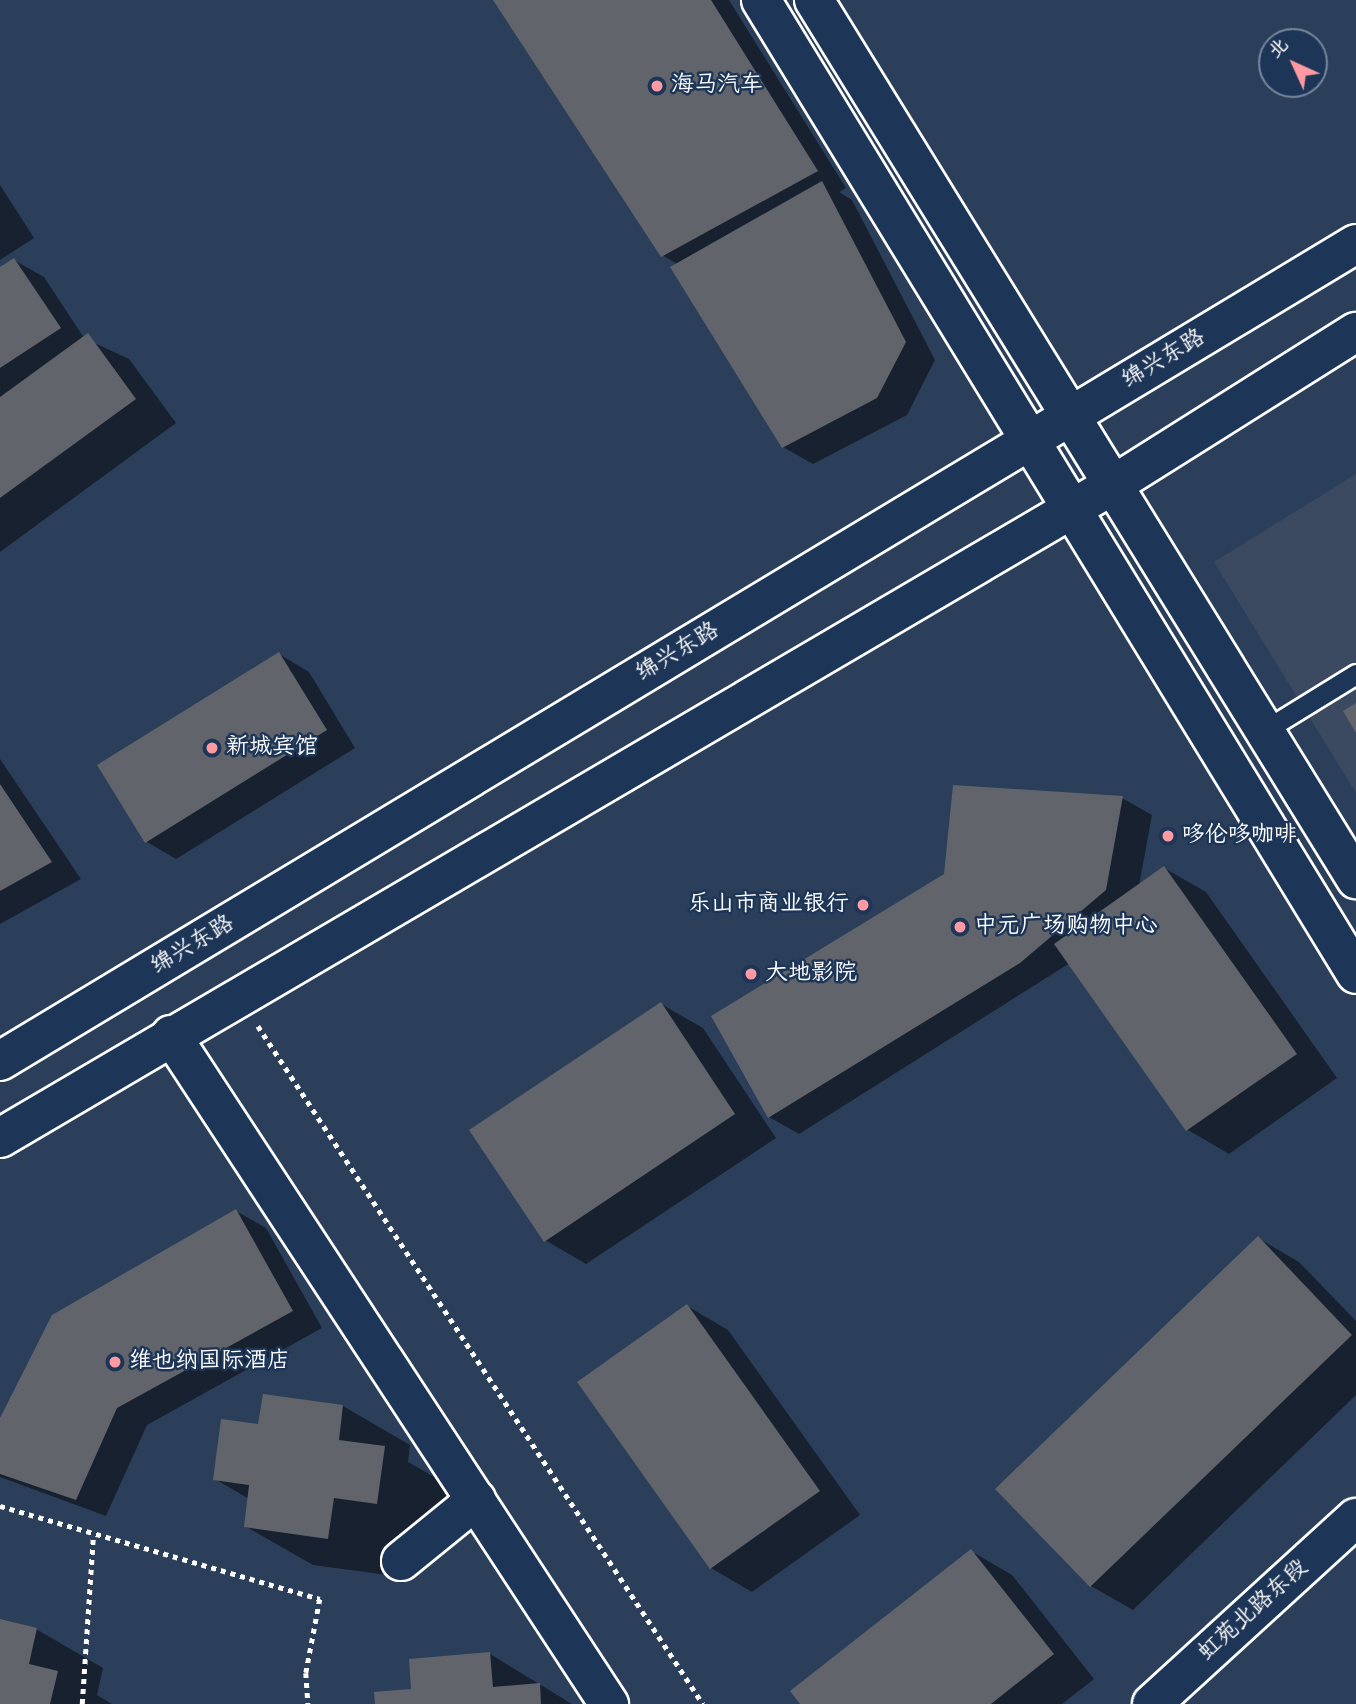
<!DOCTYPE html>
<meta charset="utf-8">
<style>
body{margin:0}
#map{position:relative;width:1356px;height:1704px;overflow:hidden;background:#2b3f5b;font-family:"Indie Flower","LXGW WenKai TC",sans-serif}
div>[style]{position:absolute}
.built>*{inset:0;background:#3b4a60}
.shadow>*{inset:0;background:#0007}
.building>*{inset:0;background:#61656b}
.path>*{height:4.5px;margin-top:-2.25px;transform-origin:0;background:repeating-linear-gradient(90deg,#fff 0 5px,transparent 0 10px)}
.roads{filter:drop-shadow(2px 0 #fff) drop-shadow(-2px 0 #fff) drop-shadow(0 2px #fff) drop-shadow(0 -2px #fff)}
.service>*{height:19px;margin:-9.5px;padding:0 9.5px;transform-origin:9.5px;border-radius:9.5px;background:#1d3557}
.minor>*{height:38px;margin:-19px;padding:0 19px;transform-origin:19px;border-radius:19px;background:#1d3557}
.secondary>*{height:38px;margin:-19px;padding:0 19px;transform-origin:19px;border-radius:19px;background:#1d3557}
.trunk>*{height:38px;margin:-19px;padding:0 19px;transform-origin:19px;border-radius:19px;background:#1d3557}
.dots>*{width:19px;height:19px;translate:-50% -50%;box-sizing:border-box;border:4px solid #1d3557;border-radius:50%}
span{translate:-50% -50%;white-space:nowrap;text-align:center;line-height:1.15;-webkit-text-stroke:5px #1d3557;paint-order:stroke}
.poi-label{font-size:23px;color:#fff}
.left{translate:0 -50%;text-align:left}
.right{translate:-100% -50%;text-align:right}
.street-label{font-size:23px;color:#fff}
.north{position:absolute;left:1258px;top:28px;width:70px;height:70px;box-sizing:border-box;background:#1d3557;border:2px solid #77869a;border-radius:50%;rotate:315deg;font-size:19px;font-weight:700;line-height:28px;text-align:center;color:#fff}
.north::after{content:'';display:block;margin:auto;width:24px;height:32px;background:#ff9aa2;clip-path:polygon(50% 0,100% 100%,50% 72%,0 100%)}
</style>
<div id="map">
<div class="built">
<i style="clip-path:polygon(1356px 474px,1356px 793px,1214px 562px)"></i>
</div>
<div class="shadow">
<i style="clip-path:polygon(495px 0,729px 0,846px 188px,839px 192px,852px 200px,935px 360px,907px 415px,813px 464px,783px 447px,679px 265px,662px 255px)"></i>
<i style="clip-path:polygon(0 185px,34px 238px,0 260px)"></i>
<i style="clip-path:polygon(14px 260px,44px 277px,84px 338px,129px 359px,176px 423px,0 552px,0 269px)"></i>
<i style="clip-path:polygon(279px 654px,309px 672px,355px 748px,176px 859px,147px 842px,100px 766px)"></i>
<i style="clip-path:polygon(0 759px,81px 879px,0 924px)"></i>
<i style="clip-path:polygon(1122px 798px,1152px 815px,1139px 886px,1164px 868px,1206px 892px,1337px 1078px,1229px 1154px,1188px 1130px,1070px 963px,799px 1134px,769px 1117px)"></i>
<i style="clip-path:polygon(661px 1004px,703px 1028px,776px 1138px,586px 1264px,545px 1240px)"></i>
<i style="clip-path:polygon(236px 1211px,266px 1228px,322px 1328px,147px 1425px,106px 1516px,0 1477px,0 1421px)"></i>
<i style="clip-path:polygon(1258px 1238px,1299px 1262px,1356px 1321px,1356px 1395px,1133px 1610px,1091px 1586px,998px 1489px)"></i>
<i style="clip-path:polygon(687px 1306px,728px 1330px,860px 1515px,752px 1592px,711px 1568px)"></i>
<i style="clip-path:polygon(343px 1406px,410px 1445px,408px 1462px,452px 1487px,444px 1542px,401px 1535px,395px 1576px,313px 1565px,245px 1526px,249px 1499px,215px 1479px,260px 1426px)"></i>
<i style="clip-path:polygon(971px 1551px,1012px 1575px,1094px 1679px,1062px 1704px,802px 1704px)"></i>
<i style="clip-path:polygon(0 1621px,36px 1629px,103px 1668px,97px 1695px,112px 1704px,0 1704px)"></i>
<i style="clip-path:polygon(490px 1654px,572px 1704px,376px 1704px,413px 1691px)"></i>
</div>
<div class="building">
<i style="clip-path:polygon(493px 0,711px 0,818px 171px,661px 257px)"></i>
<i style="clip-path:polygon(822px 181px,906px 342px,877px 398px,782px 448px,670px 267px)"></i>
<i style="clip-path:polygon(14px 258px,61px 328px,0 368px,0 267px)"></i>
<i style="clip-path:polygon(88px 333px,136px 399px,0 498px,0 397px)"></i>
<i style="clip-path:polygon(279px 652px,327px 730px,145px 843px,97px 765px)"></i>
<i style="clip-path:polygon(1356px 703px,1356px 733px,1343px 711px)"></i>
<i style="clip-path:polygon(0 784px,52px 862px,0 891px)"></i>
<i style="clip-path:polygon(953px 785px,1123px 796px,1106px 890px,1020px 963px,768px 1118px,711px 1016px,944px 874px)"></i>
<i style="clip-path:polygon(1164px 866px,1297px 1054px,1186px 1131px,1054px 944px)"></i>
<i style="clip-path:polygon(661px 1002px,735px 1114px,544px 1242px,469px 1130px)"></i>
<i style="clip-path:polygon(236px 1209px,293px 1311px,117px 1408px,76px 1500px,0 1474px,0 1418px,52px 1315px)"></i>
<i style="clip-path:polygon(1258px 1236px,1352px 1335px,1090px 1587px,995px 1489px)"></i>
<i style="clip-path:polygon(687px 1304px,820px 1491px,710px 1569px,577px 1382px)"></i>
<i style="clip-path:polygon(263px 1394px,343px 1405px,339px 1440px,385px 1446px,377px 1504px,334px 1498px,328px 1539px,244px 1527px,249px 1485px,213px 1480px,221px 1419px,258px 1424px)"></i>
<i style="clip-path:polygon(971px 1549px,1054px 1654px,991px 1704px,800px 1704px,790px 1691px)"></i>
<i style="clip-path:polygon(0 1619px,37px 1628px,29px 1664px,58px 1671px,50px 1704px,0 1704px)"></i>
<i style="clip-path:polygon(490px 1652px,493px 1687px,540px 1683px,541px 1704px,375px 1704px,374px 1692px,411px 1689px,409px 1659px)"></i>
</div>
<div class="path">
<i style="left:258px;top:1026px;width:811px;rotate:56.72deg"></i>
<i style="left:0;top:1506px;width:333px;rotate:16.2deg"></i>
<i style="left:320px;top:1599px;width:75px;rotate:100.7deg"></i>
<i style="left:306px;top:1673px;width:31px;rotate:86deg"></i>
<i style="left:82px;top:1704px;width:167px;rotate:-86.2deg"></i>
</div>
<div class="roads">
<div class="service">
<i style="left:1265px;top:730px;width:107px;rotate:-31.6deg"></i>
</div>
<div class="minor">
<i style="left:171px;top:1035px;width:800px;rotate:56.79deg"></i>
<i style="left:401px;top:1561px;width:97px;rotate:-39.1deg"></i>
<i style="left:1152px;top:1704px;width:276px;rotate:-42.4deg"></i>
</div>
<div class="secondary">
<i style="left:761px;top:0;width:1141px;rotate:58.58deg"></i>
<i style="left:814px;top:0;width:1033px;rotate:58.34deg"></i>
</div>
<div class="trunk">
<i style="left:0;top:1061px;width:1583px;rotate:-31.07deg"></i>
<i style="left:0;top:1138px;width:1294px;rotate:-30.41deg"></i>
<i style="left:1116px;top:483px;width:284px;rotate:-32.2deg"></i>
</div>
</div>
<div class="dots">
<i style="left:657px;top:86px;background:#ff9aa2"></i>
<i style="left:212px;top:748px;background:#ff9aa2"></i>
<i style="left:1168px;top:836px;background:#ff9aa2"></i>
<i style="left:863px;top:905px;background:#ff9aa2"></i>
<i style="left:960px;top:927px;background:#ff9aa2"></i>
<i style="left:751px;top:974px;background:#ff9aa2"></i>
<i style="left:115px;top:1362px;background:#ff9aa2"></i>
</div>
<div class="poi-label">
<span class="left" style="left:671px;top:86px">海马汽车</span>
<span class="left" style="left:226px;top:748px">新城宾馆</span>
<span class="left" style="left:1182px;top:836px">哆伦哆咖啡</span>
<span class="right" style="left:849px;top:905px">乐山市商业银行</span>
<span class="left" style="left:974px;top:927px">中元广场购物中心</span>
<span class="left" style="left:765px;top:974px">大地影院</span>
<span class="left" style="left:129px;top:1362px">维也纳国际酒店</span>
</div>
<div class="street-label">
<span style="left:1164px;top:360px;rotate:-31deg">绵兴东路</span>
<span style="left:678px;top:653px;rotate:-31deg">绵兴东路</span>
<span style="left:193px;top:946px;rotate:-31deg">绵兴东路</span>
<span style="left:1254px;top:1611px;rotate:-42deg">虹苑北路东段</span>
</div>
<div class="north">北</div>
</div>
